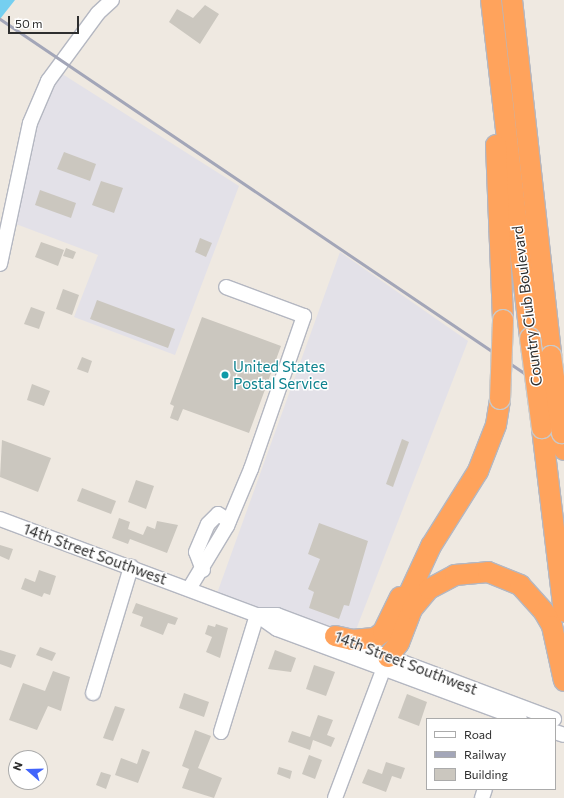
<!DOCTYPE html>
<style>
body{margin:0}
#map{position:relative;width:564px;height:798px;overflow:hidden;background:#efe9e1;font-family:Commissioner,sans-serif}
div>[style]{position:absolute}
.industrial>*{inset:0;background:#e3e1e8}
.water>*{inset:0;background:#75cff0}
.building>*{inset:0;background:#cbc7bf}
.roads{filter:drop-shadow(1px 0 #b4b7c1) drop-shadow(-1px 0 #b4b7c1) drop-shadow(0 1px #b4b7c1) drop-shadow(0 -1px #b4b7c1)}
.minor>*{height:14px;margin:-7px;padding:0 7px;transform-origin:7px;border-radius:7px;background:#fff}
.highway>*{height:20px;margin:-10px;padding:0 10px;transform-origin:10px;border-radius:10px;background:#ffa35c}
.rail>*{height:3px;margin:-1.5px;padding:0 1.5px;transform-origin:1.5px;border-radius:1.5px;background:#a3a6b8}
.bridges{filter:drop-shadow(1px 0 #c9c9c9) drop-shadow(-1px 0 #c9c9c9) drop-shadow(0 1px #c9c9c9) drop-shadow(0 -1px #c9c9c9)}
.highway-bridge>*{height:20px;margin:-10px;padding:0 10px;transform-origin:10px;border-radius:10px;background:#ffa35c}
.dots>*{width:11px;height:11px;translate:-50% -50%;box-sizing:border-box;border:2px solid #fff;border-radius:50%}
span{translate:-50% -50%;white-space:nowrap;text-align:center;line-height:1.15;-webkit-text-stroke:3px #fff;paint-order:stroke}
.street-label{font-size:15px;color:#2e2e2e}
.culture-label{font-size:15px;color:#0d838f}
.left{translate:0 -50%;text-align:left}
.legend{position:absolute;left:426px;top:718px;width:130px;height:72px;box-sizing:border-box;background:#fff;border:1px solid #ababab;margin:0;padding:5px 7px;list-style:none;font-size:12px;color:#2e2e2e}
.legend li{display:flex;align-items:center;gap:8px;height:20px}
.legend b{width:20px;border:1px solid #ababab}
.north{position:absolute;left:8px;top:750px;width:40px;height:40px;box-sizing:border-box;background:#fff;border:1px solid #ababab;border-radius:50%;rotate:290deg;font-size:11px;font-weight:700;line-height:16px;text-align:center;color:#2e2e2e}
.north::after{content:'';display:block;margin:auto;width:14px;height:18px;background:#4264fb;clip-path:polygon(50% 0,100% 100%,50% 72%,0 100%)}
.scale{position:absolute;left:8px;top:16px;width:71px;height:18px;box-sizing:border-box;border:2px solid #2e2e2e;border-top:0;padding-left:5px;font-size:12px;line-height:14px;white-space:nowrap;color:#2e2e2e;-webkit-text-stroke:3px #fff;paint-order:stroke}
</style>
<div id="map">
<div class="industrial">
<i style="clip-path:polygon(56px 70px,239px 186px,175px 355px,74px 317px,98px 255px,8px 221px,19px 164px)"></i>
<i style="clip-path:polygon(340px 252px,468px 341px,352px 640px,215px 599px)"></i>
</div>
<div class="water">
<i style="clip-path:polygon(0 0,15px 0,0 19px)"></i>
</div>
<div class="building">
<i style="clip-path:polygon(205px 5px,219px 14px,200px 44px,169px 22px,177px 9px,193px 18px)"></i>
<i style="clip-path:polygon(64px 152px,96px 164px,90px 181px,57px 169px)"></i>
<i style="clip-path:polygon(101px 181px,123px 188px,114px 213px,92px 205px)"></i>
<i style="clip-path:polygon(40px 190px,76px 203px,71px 218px,35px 205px)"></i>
<i style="clip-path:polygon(200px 238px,212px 243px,206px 257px,195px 252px)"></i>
<i style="clip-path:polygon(41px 242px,64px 250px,58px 266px,35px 257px)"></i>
<i style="clip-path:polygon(66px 248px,76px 252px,73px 259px,63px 256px)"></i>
<i style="clip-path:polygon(63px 289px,79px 295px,72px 315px,56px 309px)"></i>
<i style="clip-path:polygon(97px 300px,175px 329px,168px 348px,90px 319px)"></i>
<i style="clip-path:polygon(31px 307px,45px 312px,39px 329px,24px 324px)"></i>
<i style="clip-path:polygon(202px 317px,281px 346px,249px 433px,183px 409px,178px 421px,170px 418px,174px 406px,170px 404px)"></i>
<i style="clip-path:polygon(82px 357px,92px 361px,88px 373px,77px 369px)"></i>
<i style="clip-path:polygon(32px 384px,50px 391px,44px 406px,27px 400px)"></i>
<i style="clip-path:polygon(402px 439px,409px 442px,393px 487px,386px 484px)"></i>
<i style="clip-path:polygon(2px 440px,51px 458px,38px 492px,0 477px)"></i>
<i style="clip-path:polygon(136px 480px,154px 486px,146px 509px,128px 502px)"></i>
<i style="clip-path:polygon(82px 488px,116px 501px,111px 514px,77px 501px)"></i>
<i style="clip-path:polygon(119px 518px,130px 522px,128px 529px,143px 535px,147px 526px,155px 529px,157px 521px,178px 525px,167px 553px,130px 539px,128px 544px,112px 538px)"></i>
<i style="clip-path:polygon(319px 523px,368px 541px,349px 606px,344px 605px,339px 619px,309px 608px,314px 592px,308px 589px,320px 559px,308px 554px)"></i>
<i style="clip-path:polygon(0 545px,13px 549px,9px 560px,0 556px)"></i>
<i style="clip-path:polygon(39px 570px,56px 576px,50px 595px,44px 593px,42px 597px,21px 589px,25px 578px,35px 582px)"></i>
<i style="clip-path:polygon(136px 603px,178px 618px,175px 625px,168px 623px,163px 635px,140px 626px,143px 617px,132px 613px)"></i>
<i style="clip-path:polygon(216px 624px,228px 628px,220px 658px,206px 652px,212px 637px,205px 634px,208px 625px,215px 627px)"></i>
<i style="clip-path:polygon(40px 647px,56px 653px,52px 661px,36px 655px)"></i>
<i style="clip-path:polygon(0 650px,16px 655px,11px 668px,0 664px)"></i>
<i style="clip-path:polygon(275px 650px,296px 658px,291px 672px,268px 669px)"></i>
<i style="clip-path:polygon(314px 665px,335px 672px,326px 696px,306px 689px)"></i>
<i style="clip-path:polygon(53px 671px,70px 677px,61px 711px,48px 706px,37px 730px,9px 720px,23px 683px,45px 691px)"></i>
<i style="clip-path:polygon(184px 693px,209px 702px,204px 717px,179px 708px)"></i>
<i style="clip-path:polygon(407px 694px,427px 702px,419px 726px,398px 718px)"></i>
<i style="clip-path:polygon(115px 706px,125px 709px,113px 741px,103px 738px)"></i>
<i style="clip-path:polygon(318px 715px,333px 720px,327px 735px,335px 738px,331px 747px,313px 740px,310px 750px,288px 742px,292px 731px,310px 737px)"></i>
<i style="clip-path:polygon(195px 730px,211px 736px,198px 768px,222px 778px,214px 798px,182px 788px,189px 769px,182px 766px)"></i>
<i style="clip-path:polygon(142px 749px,150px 752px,138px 783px,115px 775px,121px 758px,137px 764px)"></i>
<i style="clip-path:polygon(309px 755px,322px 760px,315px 779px,302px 774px)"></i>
<i style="clip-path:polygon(386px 762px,405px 768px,401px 779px,392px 776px,386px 792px,362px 783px,368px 769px,382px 774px)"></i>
<i style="clip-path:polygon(279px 767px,292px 771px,290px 779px,277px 774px)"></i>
<i style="clip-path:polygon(101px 772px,111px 775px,106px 789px,96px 785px)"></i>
</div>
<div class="roads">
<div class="minor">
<i style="left:0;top:264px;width:144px;rotate:-78deg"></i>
<i style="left:30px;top:123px;width:46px;rotate:-66.8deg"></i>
<i style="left:48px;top:81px;width:84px;rotate:-53.7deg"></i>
<i style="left:98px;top:13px;width:19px;rotate:-43deg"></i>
<i style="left:0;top:519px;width:274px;rotate:20.5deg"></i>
<i style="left:257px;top:615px;width:24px;rotate:35deg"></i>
<i style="left:277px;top:629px;width:259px;rotate:20.3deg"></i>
<i style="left:203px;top:570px;width:19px;rotate:-111deg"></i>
<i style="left:196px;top:552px;width:30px;rotate:-67deg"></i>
<i style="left:208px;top:524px;width:14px;rotate:-45deg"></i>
<i style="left:218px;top:514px;width:13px;rotate:32deg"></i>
<i style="left:189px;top:589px;width:74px;rotate:-58.9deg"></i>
<i style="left:227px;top:526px;width:62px;rotate:-67.2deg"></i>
<i style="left:251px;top:469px;width:162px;rotate:-70.9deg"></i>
<i style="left:304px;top:316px;width:83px;rotate:-159.6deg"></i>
<i style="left:257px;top:615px;width:20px"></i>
<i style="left:277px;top:615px;width:296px;rotate:20.6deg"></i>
<i style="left:93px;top:693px;width:132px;rotate:-73.2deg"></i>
<i style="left:221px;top:732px;width:122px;rotate:-72.9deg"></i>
<i style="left:555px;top:732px;width:9px;rotate:18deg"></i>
<i style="left:335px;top:798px;width:147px;rotate:-69.4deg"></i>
<i style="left:482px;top:798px;width:9px;rotate:-72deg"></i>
</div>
<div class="highway">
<i style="left:491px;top:0;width:340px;rotate:83.4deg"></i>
<i style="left:512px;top:0;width:358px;rotate:83.7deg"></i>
<i style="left:496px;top:145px;width:175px;rotate:87.7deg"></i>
<i style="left:542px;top:428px;width:185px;rotate:83.2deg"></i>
<i style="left:562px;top:433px;width:17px;rotate:83deg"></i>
<i style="left:400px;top:613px;width:74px;rotate:-65.2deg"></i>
<i style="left:431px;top:546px;width:89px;rotate:-57.9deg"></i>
<i style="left:478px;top:471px;width:49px;rotate:-68.6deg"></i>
<i style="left:496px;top:425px;width:26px;rotate:-81deg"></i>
<i style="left:335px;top:636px;width:17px;rotate:13deg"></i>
<i style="left:352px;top:640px;width:23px;rotate:-5deg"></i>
<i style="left:375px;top:638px;width:10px;rotate:-37deg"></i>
<i style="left:383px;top:632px;width:39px;rotate:-64deg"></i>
<i style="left:388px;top:657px;width:18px;rotate:-52deg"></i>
<i style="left:399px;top:643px;width:36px;rotate:-69deg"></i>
<i style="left:412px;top:609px;width:26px;rotate:-50deg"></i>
<i style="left:429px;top:589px;width:30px;rotate:-28deg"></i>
<i style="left:455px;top:575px;width:33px;rotate:-5deg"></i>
<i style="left:488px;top:572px;width:35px;rotate:22deg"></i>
<i style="left:520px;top:585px;width:36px;rotate:48deg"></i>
<i style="left:544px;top:612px;width:16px;rotate:60deg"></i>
<i style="left:552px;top:626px;width:56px;rotate:77.7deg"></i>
</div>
</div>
<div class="rail">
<i style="left:0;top:19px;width:681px;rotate:34.04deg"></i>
</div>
<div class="bridges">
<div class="highway-bridge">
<i style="left:530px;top:338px;width:91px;rotate:82.4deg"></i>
<i style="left:551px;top:356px;width:78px;rotate:81.9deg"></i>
<i style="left:500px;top:399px;width:79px;rotate:-87.8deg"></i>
</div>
</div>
<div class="dots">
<i style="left:225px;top:375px;background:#0f9aa8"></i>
</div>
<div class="street-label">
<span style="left:527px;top:306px;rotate:-97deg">Country Club Boulevard</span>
<span style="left:95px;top:554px;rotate:20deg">14th Street Southwest</span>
<span style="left:406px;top:663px;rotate:21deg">14th Street Southwest</span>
</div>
<div class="culture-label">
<span class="left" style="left:233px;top:375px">United States<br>Postal Service</span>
</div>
<ul class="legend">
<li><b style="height:5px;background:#fff"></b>Road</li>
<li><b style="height:5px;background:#a3a6b8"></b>Railway</li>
<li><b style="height:11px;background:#cbc7bf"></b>Building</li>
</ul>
<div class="north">N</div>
<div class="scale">50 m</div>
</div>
